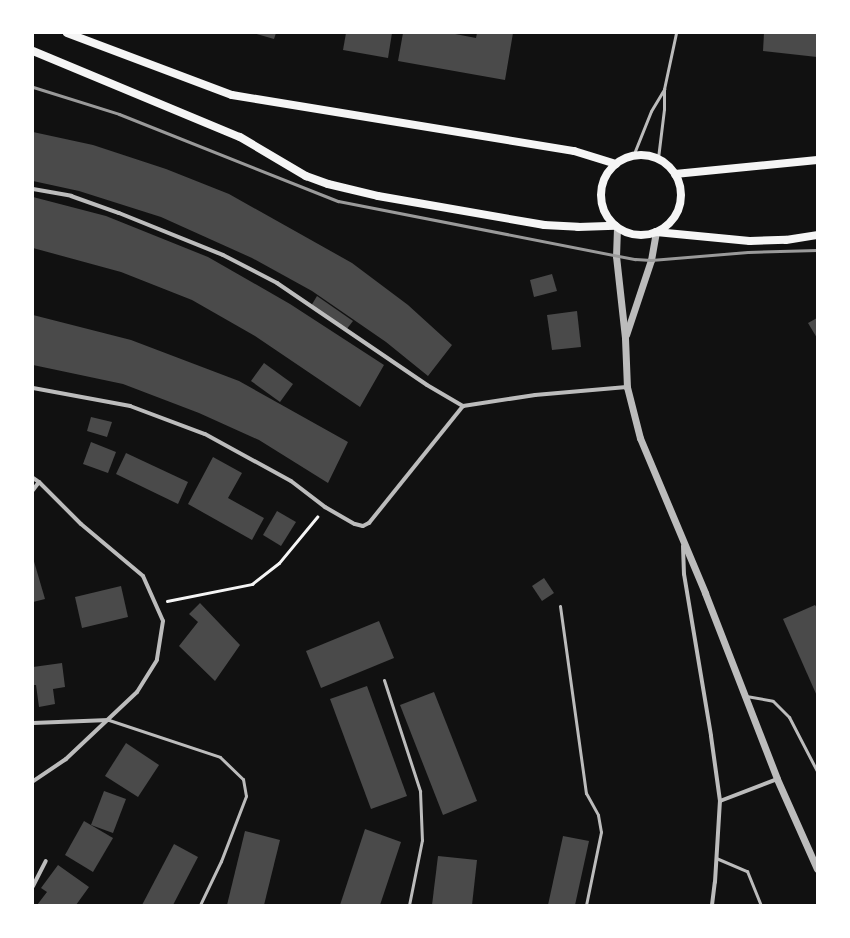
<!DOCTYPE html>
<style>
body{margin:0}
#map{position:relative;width:850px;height:938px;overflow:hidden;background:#111;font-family:"Fira Sans",sans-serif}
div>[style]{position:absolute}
.building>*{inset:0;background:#4a4a4a}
.path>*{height:2.5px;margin:-1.25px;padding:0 1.25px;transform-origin:1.25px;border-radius:1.25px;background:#f5f5f5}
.service>*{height:3px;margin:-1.5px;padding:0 1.5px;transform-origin:1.5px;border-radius:1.5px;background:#bcbcbc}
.minor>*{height:4px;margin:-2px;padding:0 2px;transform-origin:2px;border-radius:2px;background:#bcbcbc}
.tertiary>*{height:7px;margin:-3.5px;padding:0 3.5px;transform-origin:3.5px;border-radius:3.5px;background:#bcbcbc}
.secondary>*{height:8px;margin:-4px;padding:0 4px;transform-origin:4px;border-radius:4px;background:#f5f5f5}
.secondary>.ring{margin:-4px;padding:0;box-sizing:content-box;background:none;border:8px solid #f5f5f5;border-radius:50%}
.rail>*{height:3px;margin:-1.5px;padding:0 1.5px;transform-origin:1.5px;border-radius:1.5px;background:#9a9a9a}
span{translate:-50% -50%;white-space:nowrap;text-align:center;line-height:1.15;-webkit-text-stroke:4px #fff;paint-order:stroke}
.frame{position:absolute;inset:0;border:34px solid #fff;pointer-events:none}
</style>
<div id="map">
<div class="building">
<i style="clip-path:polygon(253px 33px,276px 33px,274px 39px)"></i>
<i style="clip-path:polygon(346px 33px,392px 33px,388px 58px,343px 50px)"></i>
<i style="clip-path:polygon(403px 33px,450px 33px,476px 38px,477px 33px,513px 33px,505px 80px,398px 61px)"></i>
<i style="clip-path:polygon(764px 33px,817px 33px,817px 57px,763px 51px)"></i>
<i style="clip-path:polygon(33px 132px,93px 145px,166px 169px,229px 194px,352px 263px,408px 305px,452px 345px,428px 376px,386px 342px,312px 291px,252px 258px,161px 217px,79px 191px,33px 181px)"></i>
<i style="clip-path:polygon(33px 197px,106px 216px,208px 257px,290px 304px,384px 365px,360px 407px,255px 336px,192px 300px,121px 272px,33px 248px)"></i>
<i style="clip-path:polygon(552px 274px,557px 291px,534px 297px,530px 280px)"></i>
<i style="clip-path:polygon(317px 296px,353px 321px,346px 330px,311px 306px)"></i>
<i style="clip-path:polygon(577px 311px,581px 347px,552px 350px,547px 315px)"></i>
<i style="clip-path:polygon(33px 315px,131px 340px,239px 381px,348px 442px,328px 483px,259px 440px,199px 413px,123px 384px,33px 365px)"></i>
<i style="clip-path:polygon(817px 318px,817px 338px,808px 323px)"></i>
<i style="clip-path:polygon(264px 363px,293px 384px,280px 402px,251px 381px)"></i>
<i style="clip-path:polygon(91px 417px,112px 422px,107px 437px,87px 431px)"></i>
<i style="clip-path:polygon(91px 442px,116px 452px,108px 473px,83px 464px)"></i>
<i style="clip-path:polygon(126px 453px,188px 482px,178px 504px,116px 474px)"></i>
<i style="clip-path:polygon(213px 457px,242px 473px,228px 498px,264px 518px,252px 540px,188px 504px)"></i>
<i style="clip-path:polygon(277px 511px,296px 522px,281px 546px,263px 535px)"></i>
<i style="clip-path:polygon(33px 558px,45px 599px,33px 602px)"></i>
<i style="clip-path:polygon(544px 578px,554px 593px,542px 601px,532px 586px)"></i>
<i style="clip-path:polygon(121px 586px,128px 617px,82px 628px,75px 597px)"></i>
<i style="clip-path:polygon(200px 603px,240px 645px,215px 681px,179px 646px,198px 622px,189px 614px)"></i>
<i style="clip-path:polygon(815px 605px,817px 608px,817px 696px,783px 619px)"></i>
<i style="clip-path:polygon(379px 621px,394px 658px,321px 688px,306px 651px)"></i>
<i style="clip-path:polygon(62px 663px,65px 687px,53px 689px,55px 704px,39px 707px,36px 685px,33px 685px,33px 667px)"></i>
<i style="clip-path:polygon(367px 686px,407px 796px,371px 809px,330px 699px)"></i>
<i style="clip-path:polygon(434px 692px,477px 801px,443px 815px,400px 705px)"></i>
<i style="clip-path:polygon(126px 743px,159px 765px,138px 797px,105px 776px)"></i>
<i style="clip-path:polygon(104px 791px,126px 799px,113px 833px,91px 825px)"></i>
<i style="clip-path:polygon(84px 821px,113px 838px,93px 872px,65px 855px)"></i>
<i style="clip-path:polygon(365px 829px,401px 842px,380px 905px,340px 905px)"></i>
<i style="clip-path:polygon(245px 831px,280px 840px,264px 905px,227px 905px)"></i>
<i style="clip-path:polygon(563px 836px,589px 841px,575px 905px,548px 905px)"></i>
<i style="clip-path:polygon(174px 844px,198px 857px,173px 905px,142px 905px)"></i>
<i style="clip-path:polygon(438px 856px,477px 860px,472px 905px,432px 905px)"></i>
<i style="clip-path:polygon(58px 865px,89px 887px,76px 905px,37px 905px,47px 892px,41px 888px)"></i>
</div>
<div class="path">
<i style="left:167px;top:601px;width:87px;rotate:-11.3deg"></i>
<i style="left:252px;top:584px;width:34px;rotate:-38deg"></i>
<i style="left:279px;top:563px;width:60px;rotate:-50.4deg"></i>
</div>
<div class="service">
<i style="left:633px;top:156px;width:48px;rotate:-68.2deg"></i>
<i style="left:651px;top:111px;width:26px;rotate:-59deg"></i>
<i style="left:658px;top:158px;width:49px;rotate:-83deg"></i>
<i style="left:664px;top:109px;width:20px;rotate:-90deg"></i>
<i style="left:664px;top:89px;width:57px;rotate:-77.9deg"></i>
<i style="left:560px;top:606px;width:189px;rotate:82.1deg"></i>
<i style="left:586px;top:793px;width:25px;rotate:61deg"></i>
<i style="left:598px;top:815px;width:17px;rotate:80deg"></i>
<i style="left:601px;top:832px;width:75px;rotate:101.6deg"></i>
<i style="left:384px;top:680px;width:117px;rotate:72deg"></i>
<i style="left:420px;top:791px;width:49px;rotate:87.7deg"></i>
<i style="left:422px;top:840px;width:66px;rotate:101.3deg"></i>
<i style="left:746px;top:696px;width:27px;rotate:10deg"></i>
<i style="left:773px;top:701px;width:23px;rotate:45deg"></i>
<i style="left:789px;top:717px;width:61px;rotate:62.6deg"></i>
<i style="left:109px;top:720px;width:117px;rotate:18.4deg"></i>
<i style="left:220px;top:757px;width:32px;rotate:44deg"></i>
<i style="left:243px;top:779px;width:17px;rotate:80deg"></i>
<i style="left:246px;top:796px;width:70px;rotate:111deg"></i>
<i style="left:221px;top:861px;width:49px;rotate:115.5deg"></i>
<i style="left:716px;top:858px;width:34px;rotate:23deg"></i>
<i style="left:747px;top:871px;width:37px;rotate:68deg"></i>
</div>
<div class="minor">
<i style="left:33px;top:189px;width:39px;rotate:10deg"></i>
<i style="left:71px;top:196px;width:51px;rotate:19.5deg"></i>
<i style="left:119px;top:213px;width:112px;rotate:22deg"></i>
<i style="left:223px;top:255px;width:61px;rotate:27.4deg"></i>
<i style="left:277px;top:283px;width:181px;rotate:34.2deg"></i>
<i style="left:427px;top:385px;width:42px;rotate:30.3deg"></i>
<i style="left:33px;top:388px;width:99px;rotate:10.5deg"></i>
<i style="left:130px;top:406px;width:80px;rotate:20.5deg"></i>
<i style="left:205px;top:434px;width:98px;rotate:28.7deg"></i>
<i style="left:291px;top:481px;width:43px;rotate:37.4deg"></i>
<i style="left:325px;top:507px;width:34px;rotate:30deg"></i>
<i style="left:355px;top:524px;width:8px;rotate:14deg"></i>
<i style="left:363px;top:526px;width:7px;rotate:-27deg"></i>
<i style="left:369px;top:523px;width:150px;rotate:-51.2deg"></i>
<i style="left:463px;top:406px;width:73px;rotate:-8.7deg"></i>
<i style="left:535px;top:395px;width:92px;rotate:-5deg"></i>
<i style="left:33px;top:478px;width:7px;rotate:34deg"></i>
<i style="left:39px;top:482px;width:59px;rotate:45deg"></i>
<i style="left:81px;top:524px;width:81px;rotate:40deg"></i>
<i style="left:143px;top:576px;width:49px;rotate:66deg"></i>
<i style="left:163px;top:621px;width:39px;rotate:99deg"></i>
<i style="left:157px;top:660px;width:38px;rotate:122deg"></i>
<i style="left:137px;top:692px;width:98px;rotate:136.7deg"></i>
<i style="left:66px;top:759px;width:40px;rotate:146deg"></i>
<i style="left:33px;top:490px;width:10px;rotate:-53deg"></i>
<i style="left:683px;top:546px;width:28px;rotate:88deg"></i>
<i style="left:684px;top:574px;width:164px;rotate:80.5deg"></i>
<i style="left:711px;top:736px;width:66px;rotate:82.1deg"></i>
<i style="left:33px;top:723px;width:76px;rotate:-2.3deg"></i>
<i style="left:33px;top:886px;width:28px;rotate:-63deg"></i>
<i style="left:712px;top:905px;width:23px;rotate:-83deg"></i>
<i style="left:715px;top:882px;width:81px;rotate:-86.5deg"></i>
<i style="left:720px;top:801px;width:61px;rotate:-21.1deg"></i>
</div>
<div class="tertiary">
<i style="left:617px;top:228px;width:28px;rotate:92deg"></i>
<i style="left:616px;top:256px;width:82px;rotate:83.7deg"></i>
<i style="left:625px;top:338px;width:49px;rotate:87.7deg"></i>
<i style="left:627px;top:387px;width:53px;rotate:75.7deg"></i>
<i style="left:640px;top:438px;width:168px;rotate:67.2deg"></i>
<i style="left:705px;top:593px;width:199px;rotate:68.8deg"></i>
<i style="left:777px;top:779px;width:98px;rotate:66deg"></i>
<i style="left:626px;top:335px;width:79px;rotate:-71.6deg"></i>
<i style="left:651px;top:260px;width:28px;rotate:-80deg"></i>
</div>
<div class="secondary">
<i style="left:67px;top:33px;width:176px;rotate:20.6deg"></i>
<i style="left:232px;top:95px;width:347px;rotate:9.3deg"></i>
<i style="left:574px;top:151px;width:44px;rotate:17.2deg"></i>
<i style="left:33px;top:51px;width:224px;rotate:22.6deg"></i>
<i style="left:240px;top:137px;width:77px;rotate:30.6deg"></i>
<i style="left:306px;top:176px;width:23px;rotate:20deg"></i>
<i style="left:328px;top:184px;width:51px;rotate:13.5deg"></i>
<i style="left:378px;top:196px;width:169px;rotate:9.9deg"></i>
<i style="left:544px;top:225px;width:34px;rotate:3deg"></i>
<i style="left:578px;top:227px;width:37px;rotate:-2deg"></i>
<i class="ring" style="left:601px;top:155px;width:72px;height:72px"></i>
<i style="left:675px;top:174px;width:143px;rotate:-5.6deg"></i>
<i style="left:656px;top:232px;width:94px;rotate:5.5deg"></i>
<i style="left:750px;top:241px;width:36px;rotate:-2deg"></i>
<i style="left:786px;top:240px;width:31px;rotate:-9deg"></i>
</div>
<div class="rail">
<i style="left:33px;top:87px;width:90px;rotate:17.4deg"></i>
<i style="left:119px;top:114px;width:236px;rotate:21.7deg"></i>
<i style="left:338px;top:201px;width:303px;rotate:11.1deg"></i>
<i style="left:635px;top:259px;width:16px;rotate:4deg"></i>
<i style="left:651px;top:260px;width:97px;rotate:-4.7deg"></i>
<i style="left:748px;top:252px;width:69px;rotate:-1.7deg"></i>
</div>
<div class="frame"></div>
</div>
